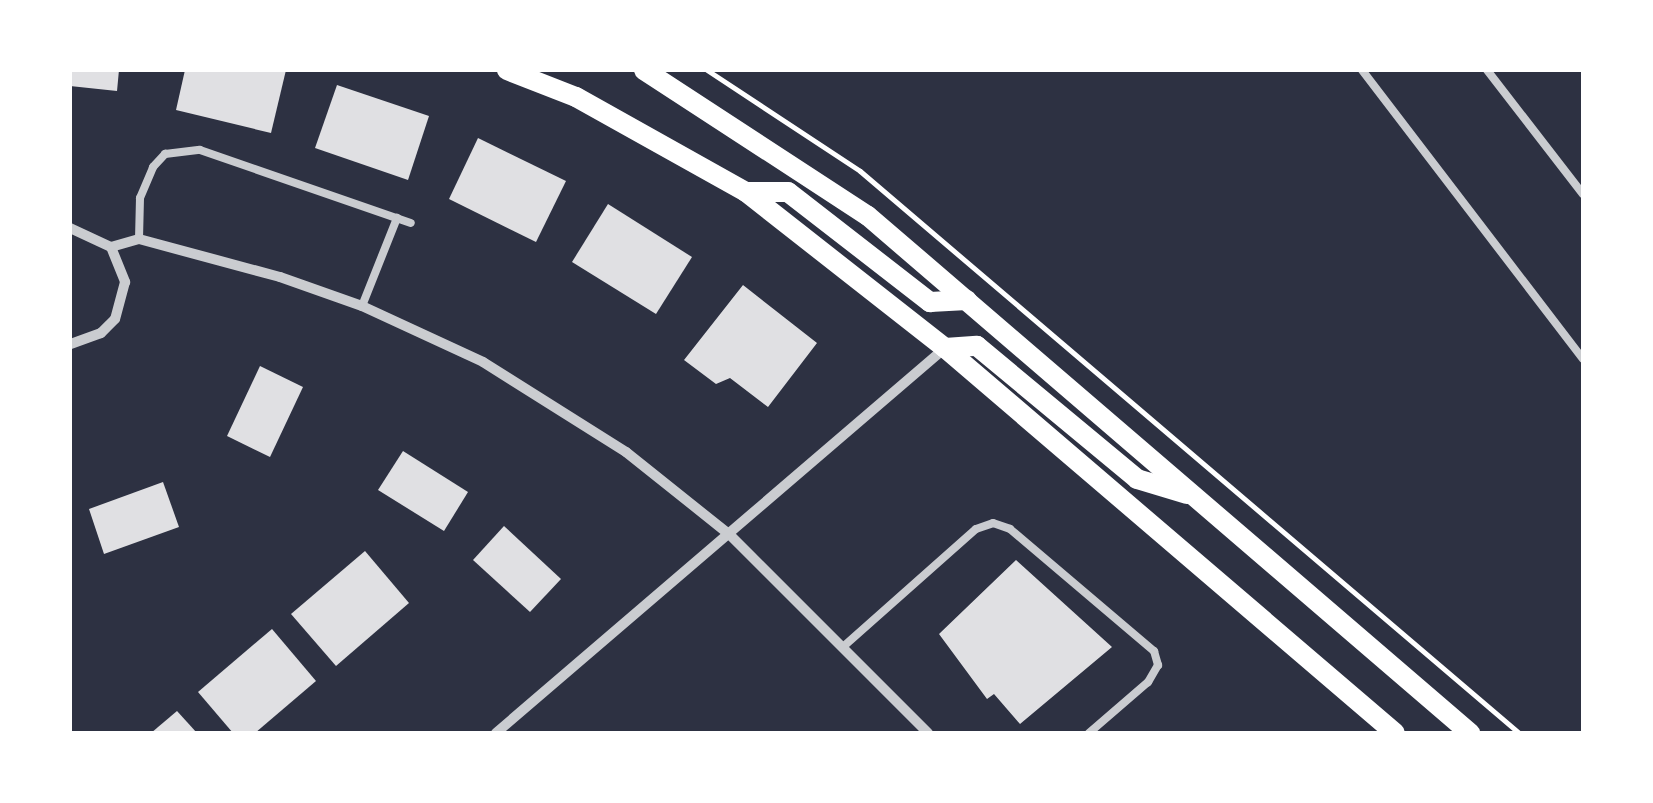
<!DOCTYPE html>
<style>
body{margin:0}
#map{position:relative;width:1653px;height:803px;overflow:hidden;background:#2d3142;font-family:"Space Grotesk",sans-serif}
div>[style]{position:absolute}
.building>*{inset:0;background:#e0e0e3}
.path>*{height:5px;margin:-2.5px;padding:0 2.5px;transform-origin:2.5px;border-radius:2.5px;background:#fff}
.service>*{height:8px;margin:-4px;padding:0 4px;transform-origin:4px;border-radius:4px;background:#caccd0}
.minor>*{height:10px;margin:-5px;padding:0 5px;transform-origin:5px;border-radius:5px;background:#caccd0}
.secondary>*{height:20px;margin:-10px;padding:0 10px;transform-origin:10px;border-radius:10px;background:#fff}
span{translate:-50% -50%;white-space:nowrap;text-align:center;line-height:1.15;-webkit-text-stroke:9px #fff;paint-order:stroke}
.frame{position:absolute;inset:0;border:72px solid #fff;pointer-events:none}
</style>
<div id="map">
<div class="building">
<i style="clip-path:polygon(70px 70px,119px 70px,117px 91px,70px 86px)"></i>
<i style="clip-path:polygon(185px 70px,286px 70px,271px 133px,176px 110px)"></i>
<i style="clip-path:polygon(337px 85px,429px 116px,408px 180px,315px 148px)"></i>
<i style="clip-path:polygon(478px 138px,566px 181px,536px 242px,449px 199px)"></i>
<i style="clip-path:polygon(608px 204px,692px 257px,656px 314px,572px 262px)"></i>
<i style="clip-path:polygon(743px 285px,817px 343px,768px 407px,730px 378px,716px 384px,684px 360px)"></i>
<i style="clip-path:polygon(260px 366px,303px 387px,270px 457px,227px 436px)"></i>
<i style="clip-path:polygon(403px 451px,468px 492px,444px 531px,378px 490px)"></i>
<i style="clip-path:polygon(163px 482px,179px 527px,104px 554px,89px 509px)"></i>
<i style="clip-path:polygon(504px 526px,561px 579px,530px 612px,473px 560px)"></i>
<i style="clip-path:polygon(365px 551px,409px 603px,336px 666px,291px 614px)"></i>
<i style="clip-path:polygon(1016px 560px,1112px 647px,1020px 724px,994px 694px,987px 699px,939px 634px)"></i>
<i style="clip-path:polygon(272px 629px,316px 681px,255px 733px,233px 733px,198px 692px)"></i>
<i style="clip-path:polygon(177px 711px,197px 733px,151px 733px)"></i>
</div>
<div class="path">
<i style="left:707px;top:70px;width:183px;rotate:33.4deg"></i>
<i style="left:860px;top:171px;width:866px;rotate:40.46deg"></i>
</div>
<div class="service">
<i style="left:1362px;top:70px;width:364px;rotate:52.6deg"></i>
<i style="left:1487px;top:70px;width:157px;rotate:52.3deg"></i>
<i style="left:139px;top:239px;width:41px;rotate:-88.6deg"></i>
<i style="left:140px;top:198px;width:34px;rotate:-67deg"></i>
<i style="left:153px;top:167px;width:18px;rotate:-47deg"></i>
<i style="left:165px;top:154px;width:35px;rotate:-7deg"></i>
<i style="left:200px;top:150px;width:223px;rotate:19.1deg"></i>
<i style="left:362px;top:306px;width:95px;rotate:-68.3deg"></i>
<i style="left:844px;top:646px;width:176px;rotate:-41.6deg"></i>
<i style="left:976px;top:529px;width:18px;rotate:-19deg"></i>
<i style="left:993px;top:523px;width:18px;rotate:19deg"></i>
<i style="left:1010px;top:529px;width:189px;rotate:40.3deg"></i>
<i style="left:1154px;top:651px;width:15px;rotate:74deg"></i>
<i style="left:1158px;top:665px;width:20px;rotate:120deg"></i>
<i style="left:1148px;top:682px;width:78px;rotate:139.2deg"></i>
</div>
<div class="minor">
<i style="left:70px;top:228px;width:45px;rotate:24.9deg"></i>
<i style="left:111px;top:247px;width:38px;rotate:68deg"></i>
<i style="left:125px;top:282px;width:38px;rotate:105deg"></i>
<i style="left:115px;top:319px;width:20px;rotate:135deg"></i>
<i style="left:101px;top:333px;width:33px;rotate:160deg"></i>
<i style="left:111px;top:247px;width:29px;rotate:-16deg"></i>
<i style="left:139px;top:239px;width:146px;rotate:15.1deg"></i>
<i style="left:280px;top:277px;width:87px;rotate:19.5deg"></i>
<i style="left:362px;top:306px;width:133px;rotate:24.8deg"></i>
<i style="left:483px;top:362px;width:169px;rotate:32.2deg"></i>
<i style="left:626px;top:452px;width:133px;rotate:38.6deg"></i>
<i style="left:730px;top:535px;width:280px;rotate:45deg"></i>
<i style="left:496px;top:733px;width:591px;rotate:-40.61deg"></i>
</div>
<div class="secondary">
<i style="left:507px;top:70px;width:74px;rotate:21.4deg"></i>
<i style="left:576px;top:97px;width:195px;rotate:29.2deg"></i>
<i style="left:746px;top:192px;width:253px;rotate:38.1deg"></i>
<i style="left:945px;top:348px;width:592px;rotate:40.55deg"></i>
<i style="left:644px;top:70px;width:267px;rotate:33.1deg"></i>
<i style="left:868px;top:216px;width:794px;rotate:40.66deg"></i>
<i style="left:746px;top:192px;width:42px"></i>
<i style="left:788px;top:192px;width:180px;rotate:37.8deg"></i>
<i style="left:930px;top:302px;width:37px;rotate:-3deg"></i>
<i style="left:945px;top:348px;width:32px;rotate:-4deg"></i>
<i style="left:977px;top:346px;width:208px;rotate:39.7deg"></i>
<i style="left:1137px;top:479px;width:52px;rotate:16.7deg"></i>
</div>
<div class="frame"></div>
</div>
